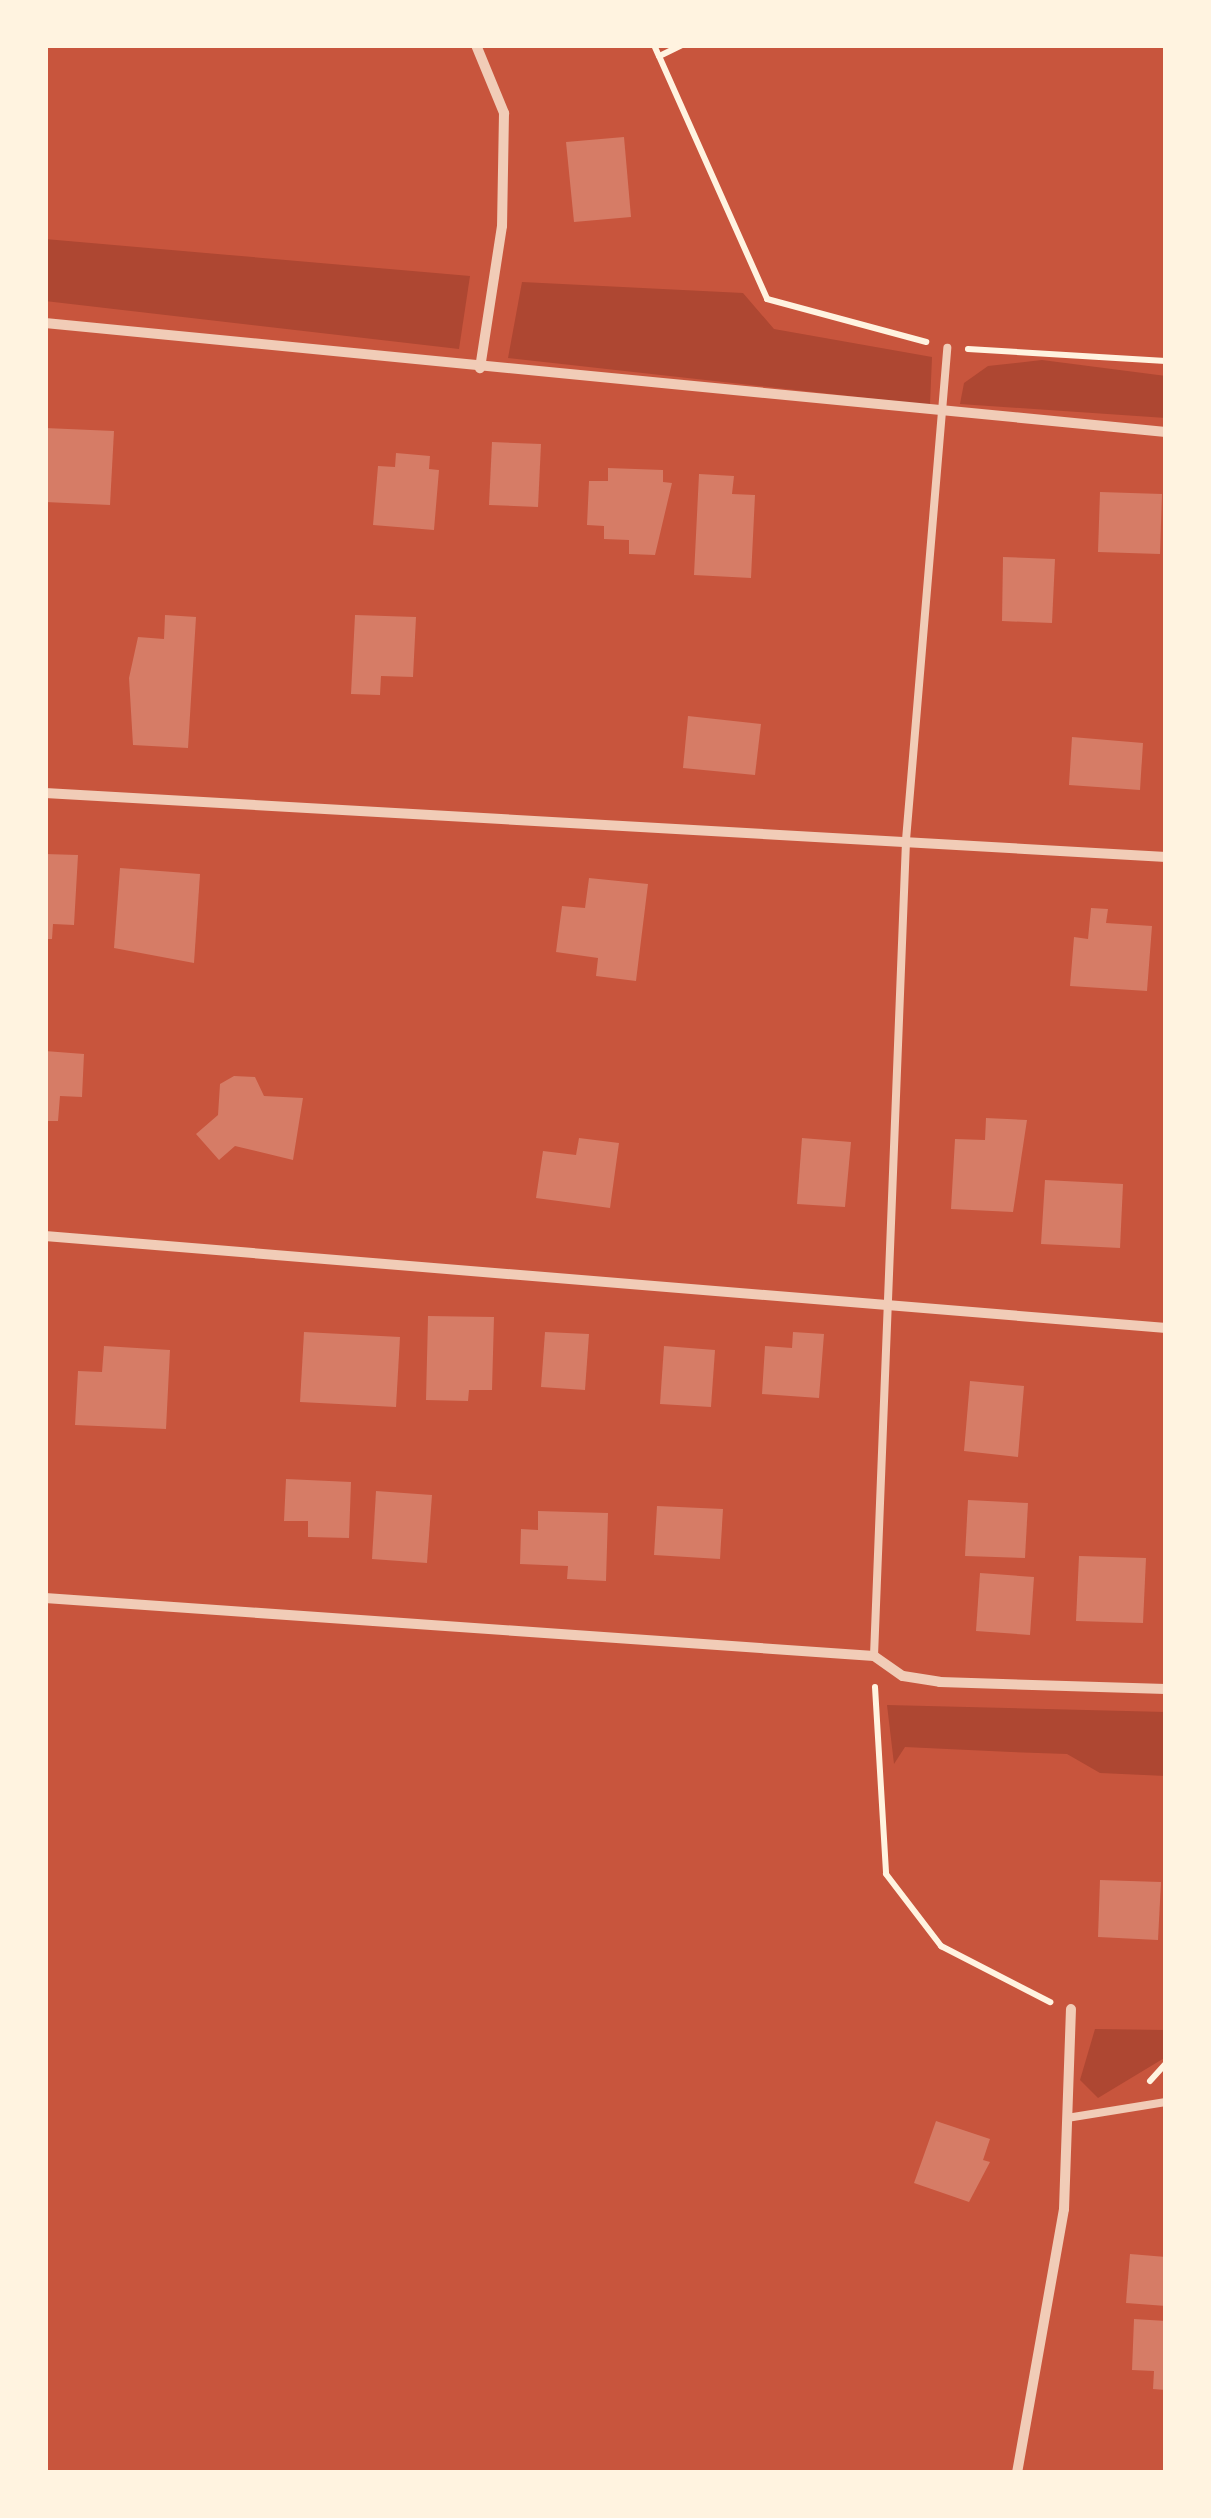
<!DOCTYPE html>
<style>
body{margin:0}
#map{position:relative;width:1211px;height:2518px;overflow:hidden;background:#c8553d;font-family:Montserrat,sans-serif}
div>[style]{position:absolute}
.green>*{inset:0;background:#ae4732}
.building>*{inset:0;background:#d67c66}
.path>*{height:6px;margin:-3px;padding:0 3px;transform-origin:3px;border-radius:3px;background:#fff3e0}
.service>*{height:8px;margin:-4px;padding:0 4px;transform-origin:4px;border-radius:4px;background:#f1ccb7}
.minor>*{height:10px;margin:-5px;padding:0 5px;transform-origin:5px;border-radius:5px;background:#f1ccb7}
span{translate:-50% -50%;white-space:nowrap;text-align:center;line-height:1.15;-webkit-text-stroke:8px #fff3e0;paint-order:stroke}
.frame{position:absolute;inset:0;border:48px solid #fff3e0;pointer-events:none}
</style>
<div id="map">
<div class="green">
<i style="clip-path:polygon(45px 239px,470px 276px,459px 349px,45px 301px)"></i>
<i style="clip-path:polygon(522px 282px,743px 293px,774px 329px,932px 357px,930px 405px,508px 358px)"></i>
<i style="clip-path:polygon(1042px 360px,1166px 376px,1166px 418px,960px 404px,964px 383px,988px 366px)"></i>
<i style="clip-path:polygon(887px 1705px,1166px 1712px,1166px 1776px,1100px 1773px,1067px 1754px,1011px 1752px,905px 1747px,894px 1764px)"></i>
<i style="clip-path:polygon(1095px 2029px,1166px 2030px,1166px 2057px,1098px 2098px,1080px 2080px)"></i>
</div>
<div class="building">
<i style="clip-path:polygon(624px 137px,631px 217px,574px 222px,566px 142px)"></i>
<i style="clip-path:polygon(45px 428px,114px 431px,110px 505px,45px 502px)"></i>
<i style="clip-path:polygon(492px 442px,541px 444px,538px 507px,489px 505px)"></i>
<i style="clip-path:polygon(396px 453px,430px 456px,429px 469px,439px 470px,434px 530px,373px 525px,378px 466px,395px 467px)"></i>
<i style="clip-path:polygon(608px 468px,663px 470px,663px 482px,672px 483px,655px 555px,629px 554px,629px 540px,604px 539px,604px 526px,587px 525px,589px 481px,608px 481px)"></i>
<i style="clip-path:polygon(699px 474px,734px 476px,732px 494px,755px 495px,751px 578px,694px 575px)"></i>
<i style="clip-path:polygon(1100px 492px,1162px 494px,1160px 554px,1098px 552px)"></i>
<i style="clip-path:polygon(1003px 557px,1055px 559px,1052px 623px,1002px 621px)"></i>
<i style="clip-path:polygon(165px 615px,196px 617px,188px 748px,133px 745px,129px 678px,138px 637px,164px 639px)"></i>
<i style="clip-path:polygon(355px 615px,416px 617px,413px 677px,381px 676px,380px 695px,351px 694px)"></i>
<i style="clip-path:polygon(688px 716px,761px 724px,755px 775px,683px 768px)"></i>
<i style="clip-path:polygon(1072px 737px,1143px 743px,1140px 790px,1069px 785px)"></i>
<i style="clip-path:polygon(45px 854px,78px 855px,74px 925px,53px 924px,52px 939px,45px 939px)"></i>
<i style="clip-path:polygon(120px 868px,200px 874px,194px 963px,114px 948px)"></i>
<i style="clip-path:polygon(589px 878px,648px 884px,636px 981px,596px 976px,598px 958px,556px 952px,562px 906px,585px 908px)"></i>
<i style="clip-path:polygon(1091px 908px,1108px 909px,1106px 923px,1152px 926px,1147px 991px,1070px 986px,1074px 937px,1088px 939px)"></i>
<i style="clip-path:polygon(45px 1051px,84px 1054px,82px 1097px,60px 1096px,58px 1121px,45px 1121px)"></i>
<i style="clip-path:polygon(234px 1076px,255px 1077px,264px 1096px,303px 1098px,293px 1160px,235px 1146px,219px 1160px,196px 1134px,218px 1115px,220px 1084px)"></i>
<i style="clip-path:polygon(986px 1118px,1027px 1120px,1013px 1212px,951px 1209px,955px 1139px,985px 1140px)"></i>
<i style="clip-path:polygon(579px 1138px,619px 1143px,610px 1208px,536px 1198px,543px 1151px,576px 1155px)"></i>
<i style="clip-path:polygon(802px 1138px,851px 1142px,845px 1207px,797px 1204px)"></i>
<i style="clip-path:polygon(1045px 1180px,1123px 1184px,1120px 1248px,1041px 1244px)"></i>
<i style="clip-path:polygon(428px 1316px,494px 1317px,492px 1390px,469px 1390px,468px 1401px,426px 1400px)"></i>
<i style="clip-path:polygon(304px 1332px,400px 1337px,396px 1407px,300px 1402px)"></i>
<i style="clip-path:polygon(545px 1332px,589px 1334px,585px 1390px,541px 1387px)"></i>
<i style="clip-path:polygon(793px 1332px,824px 1334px,819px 1398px,762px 1394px,765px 1346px,792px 1348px)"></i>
<i style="clip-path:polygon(104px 1346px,170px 1350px,166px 1429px,75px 1425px,78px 1371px,102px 1372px)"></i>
<i style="clip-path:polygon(664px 1346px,715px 1350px,711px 1407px,660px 1404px)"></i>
<i style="clip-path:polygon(970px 1381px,1024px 1386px,1018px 1457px,964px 1451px)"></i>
<i style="clip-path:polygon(286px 1479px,351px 1482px,349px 1538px,308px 1537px,308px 1521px,284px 1521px)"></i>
<i style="clip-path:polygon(376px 1491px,432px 1495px,427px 1563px,372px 1559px)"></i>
<i style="clip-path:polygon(968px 1500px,1028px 1503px,1025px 1558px,965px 1556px)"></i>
<i style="clip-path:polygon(657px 1506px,723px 1509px,720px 1559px,654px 1555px)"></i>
<i style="clip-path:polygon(538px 1511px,608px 1513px,606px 1581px,567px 1579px,568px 1566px,520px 1564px,521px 1529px,538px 1530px)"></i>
<i style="clip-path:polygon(1079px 1556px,1146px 1558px,1143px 1623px,1076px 1621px)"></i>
<i style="clip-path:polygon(980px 1573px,1034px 1577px,1030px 1635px,976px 1631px)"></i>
<i style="clip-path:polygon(1100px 1880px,1161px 1882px,1158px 1940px,1098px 1937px)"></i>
<i style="clip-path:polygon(936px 2121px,990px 2139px,983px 2160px,990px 2162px,969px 2202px,914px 2183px)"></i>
<i style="clip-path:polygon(1130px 2254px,1166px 2257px,1166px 2306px,1126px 2303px)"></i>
<i style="clip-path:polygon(1134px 2319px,1166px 2321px,1166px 2390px,1153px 2389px,1154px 2371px,1132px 2370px)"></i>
</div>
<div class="path">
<i style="left:654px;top:45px;width:12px;rotate:66deg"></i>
<i style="left:682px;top:45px;width:25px;rotate:154deg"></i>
<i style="left:659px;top:56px;width:266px;rotate:66deg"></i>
<i style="left:767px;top:299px;width:165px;rotate:15.1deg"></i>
<i style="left:968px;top:349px;width:198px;rotate:3.5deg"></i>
<i style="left:875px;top:1687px;width:187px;rotate:86.6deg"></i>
<i style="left:886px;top:1874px;width:91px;rotate:52.6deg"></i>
<i style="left:941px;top:1946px;width:123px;rotate:27.2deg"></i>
<i style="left:1150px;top:2081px;width:24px;rotate:-48deg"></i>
</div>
<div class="service">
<i style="left:874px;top:1656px;width:817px;rotate:-87.75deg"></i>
<i style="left:906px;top:840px;width:494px;rotate:-85.2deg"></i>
<i style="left:1067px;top:2118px;width:100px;rotate:-9.2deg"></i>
</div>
<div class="minor">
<i style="left:476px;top:45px;width:74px;rotate:67.6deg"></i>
<i style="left:504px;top:113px;width:113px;rotate:91deg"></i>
<i style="left:502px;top:226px;width:144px;rotate:98.8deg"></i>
<i style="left:45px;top:323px;width:1126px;rotate:5.55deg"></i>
<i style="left:45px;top:793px;width:1123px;rotate:3.27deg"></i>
<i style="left:45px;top:1236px;width:1125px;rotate:4.69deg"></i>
<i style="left:45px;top:1598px;width:831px;rotate:4deg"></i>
<i style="left:874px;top:1656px;width:35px;rotate:35deg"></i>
<i style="left:903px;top:1676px;width:37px;rotate:9deg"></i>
<i style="left:940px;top:1682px;width:226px;rotate:1.8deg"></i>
<i style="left:1017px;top:2473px;width:268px;rotate:-79.9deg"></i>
<i style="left:1064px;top:2209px;width:200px;rotate:-88deg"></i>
</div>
<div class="frame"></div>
</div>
